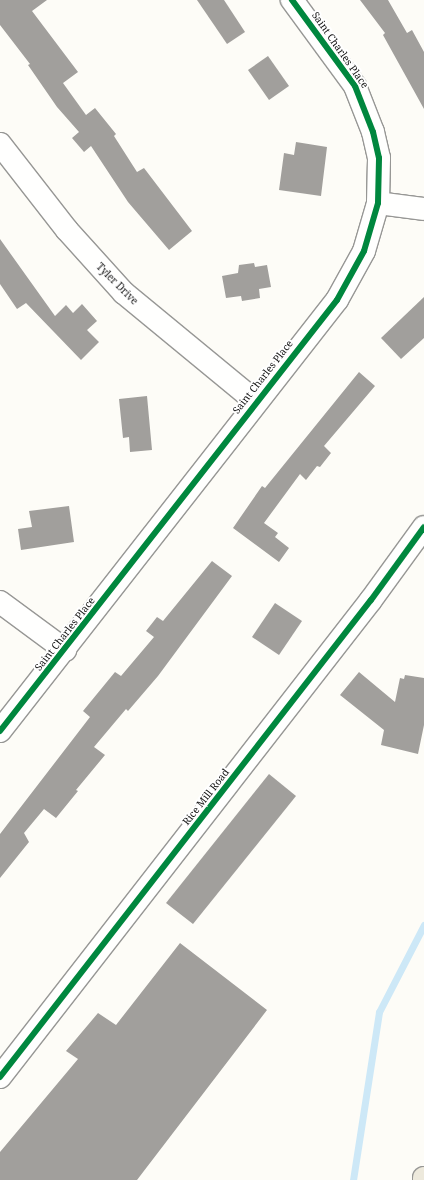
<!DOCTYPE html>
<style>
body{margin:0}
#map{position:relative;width:424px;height:1180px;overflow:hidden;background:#fdfcf7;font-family:"Noto Serif",serif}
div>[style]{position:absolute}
.stream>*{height:7px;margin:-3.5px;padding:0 3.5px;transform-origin:3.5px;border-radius:3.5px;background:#cde8f7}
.building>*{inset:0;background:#a19f9c}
.roads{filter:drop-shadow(1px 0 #979795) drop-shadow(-1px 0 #979795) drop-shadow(0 1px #979795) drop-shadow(0 -1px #979795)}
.minor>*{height:22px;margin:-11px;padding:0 11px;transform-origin:11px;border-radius:11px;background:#fffffe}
.major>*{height:22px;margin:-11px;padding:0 11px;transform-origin:11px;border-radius:11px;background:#ede9dc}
.cycleway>*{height:6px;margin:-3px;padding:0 3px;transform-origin:3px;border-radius:3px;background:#00873e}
span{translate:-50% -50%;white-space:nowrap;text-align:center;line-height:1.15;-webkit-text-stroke:4px #fff;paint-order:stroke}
.street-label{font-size:10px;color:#111}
</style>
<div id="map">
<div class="stream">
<i style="left:353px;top:1180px;width:170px;rotate:-81.2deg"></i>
<i style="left:379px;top:1012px;width:98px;rotate:-62.7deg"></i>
</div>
<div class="building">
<i style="clip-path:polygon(0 0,47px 0,32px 11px,78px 72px,63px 83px,86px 115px,95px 108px,116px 134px,114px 136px,137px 172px,144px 168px,192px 231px,169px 250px,128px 202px,91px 146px,84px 152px,72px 138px,79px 132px,57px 107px,28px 65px,30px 64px,0 25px)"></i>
<i style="clip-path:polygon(197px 0,224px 0,245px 32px,227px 44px)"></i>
<i style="clip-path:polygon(360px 0,388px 0,407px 33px,412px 30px,424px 52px,424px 109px,383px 35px,385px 33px)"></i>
<i style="clip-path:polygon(268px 56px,289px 86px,269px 100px,248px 70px)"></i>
<i style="clip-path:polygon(296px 142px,327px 147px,321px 196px,279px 190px,284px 153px,294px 155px)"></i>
<i style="clip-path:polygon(0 239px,55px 316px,66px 305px,73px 313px,82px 304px,97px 321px,87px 330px,99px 342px,81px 360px,26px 303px,17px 309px,0 284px)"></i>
<i style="clip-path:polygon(254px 263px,255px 267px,267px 265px,271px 287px,259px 289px,260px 298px,242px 301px,241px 296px,226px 298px,222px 276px,238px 273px,239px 265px)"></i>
<i style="clip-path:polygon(424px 297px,424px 338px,401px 359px,381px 338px)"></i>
<i style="clip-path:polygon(359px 372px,375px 386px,324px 446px,331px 453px,320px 467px,317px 466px,306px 480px,300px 474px,264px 523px,278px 533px,275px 537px,289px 548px,279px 562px,233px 528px,262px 486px,265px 488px)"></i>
<i style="clip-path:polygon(147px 396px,152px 450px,130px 452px,129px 437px,123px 438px,119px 399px)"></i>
<i style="clip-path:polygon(69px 506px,74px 542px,21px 550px,18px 529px,32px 527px,29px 511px)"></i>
<i style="clip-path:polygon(212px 561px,232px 576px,158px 676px,128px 711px,126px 709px,94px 747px,105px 755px,76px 790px,78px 791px,56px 818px,44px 809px,24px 833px,29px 842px,0 878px,0 834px,90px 717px,83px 711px,115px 672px,121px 676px,154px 637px,146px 631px,157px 617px,163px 621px)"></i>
<i style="clip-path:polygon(275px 603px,302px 621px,279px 655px,252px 637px)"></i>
<i style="clip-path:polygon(359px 672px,395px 702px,400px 678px,404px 679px,405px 675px,424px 678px,424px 725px,418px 754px,381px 745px,384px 730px,340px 695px)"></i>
<i style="clip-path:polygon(269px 774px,296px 796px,193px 924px,166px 903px)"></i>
<i style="clip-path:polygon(180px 943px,267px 1010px,137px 1180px,0 1180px,0 1152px,78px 1059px,66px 1051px,98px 1013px,116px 1025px)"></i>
</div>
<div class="roads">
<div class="minor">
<i style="left:0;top:144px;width:109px;rotate:52.1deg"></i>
<i style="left:67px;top:230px;width:85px;rotate:47.9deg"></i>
<i style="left:124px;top:293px;width:171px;rotate:39.5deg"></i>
<i style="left:378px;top:203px;width:46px;rotate:7.4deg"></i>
<i style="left:0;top:602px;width:81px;rotate:36.4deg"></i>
<i style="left:0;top:731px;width:547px;rotate:-51.98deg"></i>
<i style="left:337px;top:300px;width:56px;rotate:-61.1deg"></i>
<i style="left:364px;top:251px;width:50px;rotate:-73.7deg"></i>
<i style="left:378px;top:203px;width:45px;rotate:-88.7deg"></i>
<i style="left:379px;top:158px;width:27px;rotate:-103deg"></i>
<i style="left:373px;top:132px;width:49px;rotate:-111.4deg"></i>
<i style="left:355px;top:86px;width:107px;rotate:-126.2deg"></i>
<i style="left:0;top:1077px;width:604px;rotate:-52.13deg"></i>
<i style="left:371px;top:600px;width:90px;rotate:-54deg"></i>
</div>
<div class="major">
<i style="left:424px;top:1180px;width:2px;rotate:-90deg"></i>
</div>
</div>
<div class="cycleway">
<i style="left:0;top:731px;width:547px;rotate:-51.98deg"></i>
<i style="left:337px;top:300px;width:56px;rotate:-61.1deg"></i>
<i style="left:364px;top:251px;width:50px;rotate:-73.7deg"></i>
<i style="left:378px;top:203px;width:45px;rotate:-88.7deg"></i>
<i style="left:379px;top:158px;width:27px;rotate:-103deg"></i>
<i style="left:373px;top:132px;width:49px;rotate:-111.4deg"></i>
<i style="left:355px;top:86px;width:107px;rotate:-126.2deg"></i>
<i style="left:0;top:1077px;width:604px;rotate:-52.13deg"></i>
<i style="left:371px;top:600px;width:90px;rotate:-54deg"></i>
</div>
<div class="street-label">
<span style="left:340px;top:50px;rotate:55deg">Saint Charles Place</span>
<span style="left:117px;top:284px;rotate:45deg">Tyler Drive</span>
<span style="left:263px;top:377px;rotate:-52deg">Saint Charles Place</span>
<span style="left:65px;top:634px;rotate:-52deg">Saint Charles Place</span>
<span style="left:206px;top:797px;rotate:-52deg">Rice Mill Road</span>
</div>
</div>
